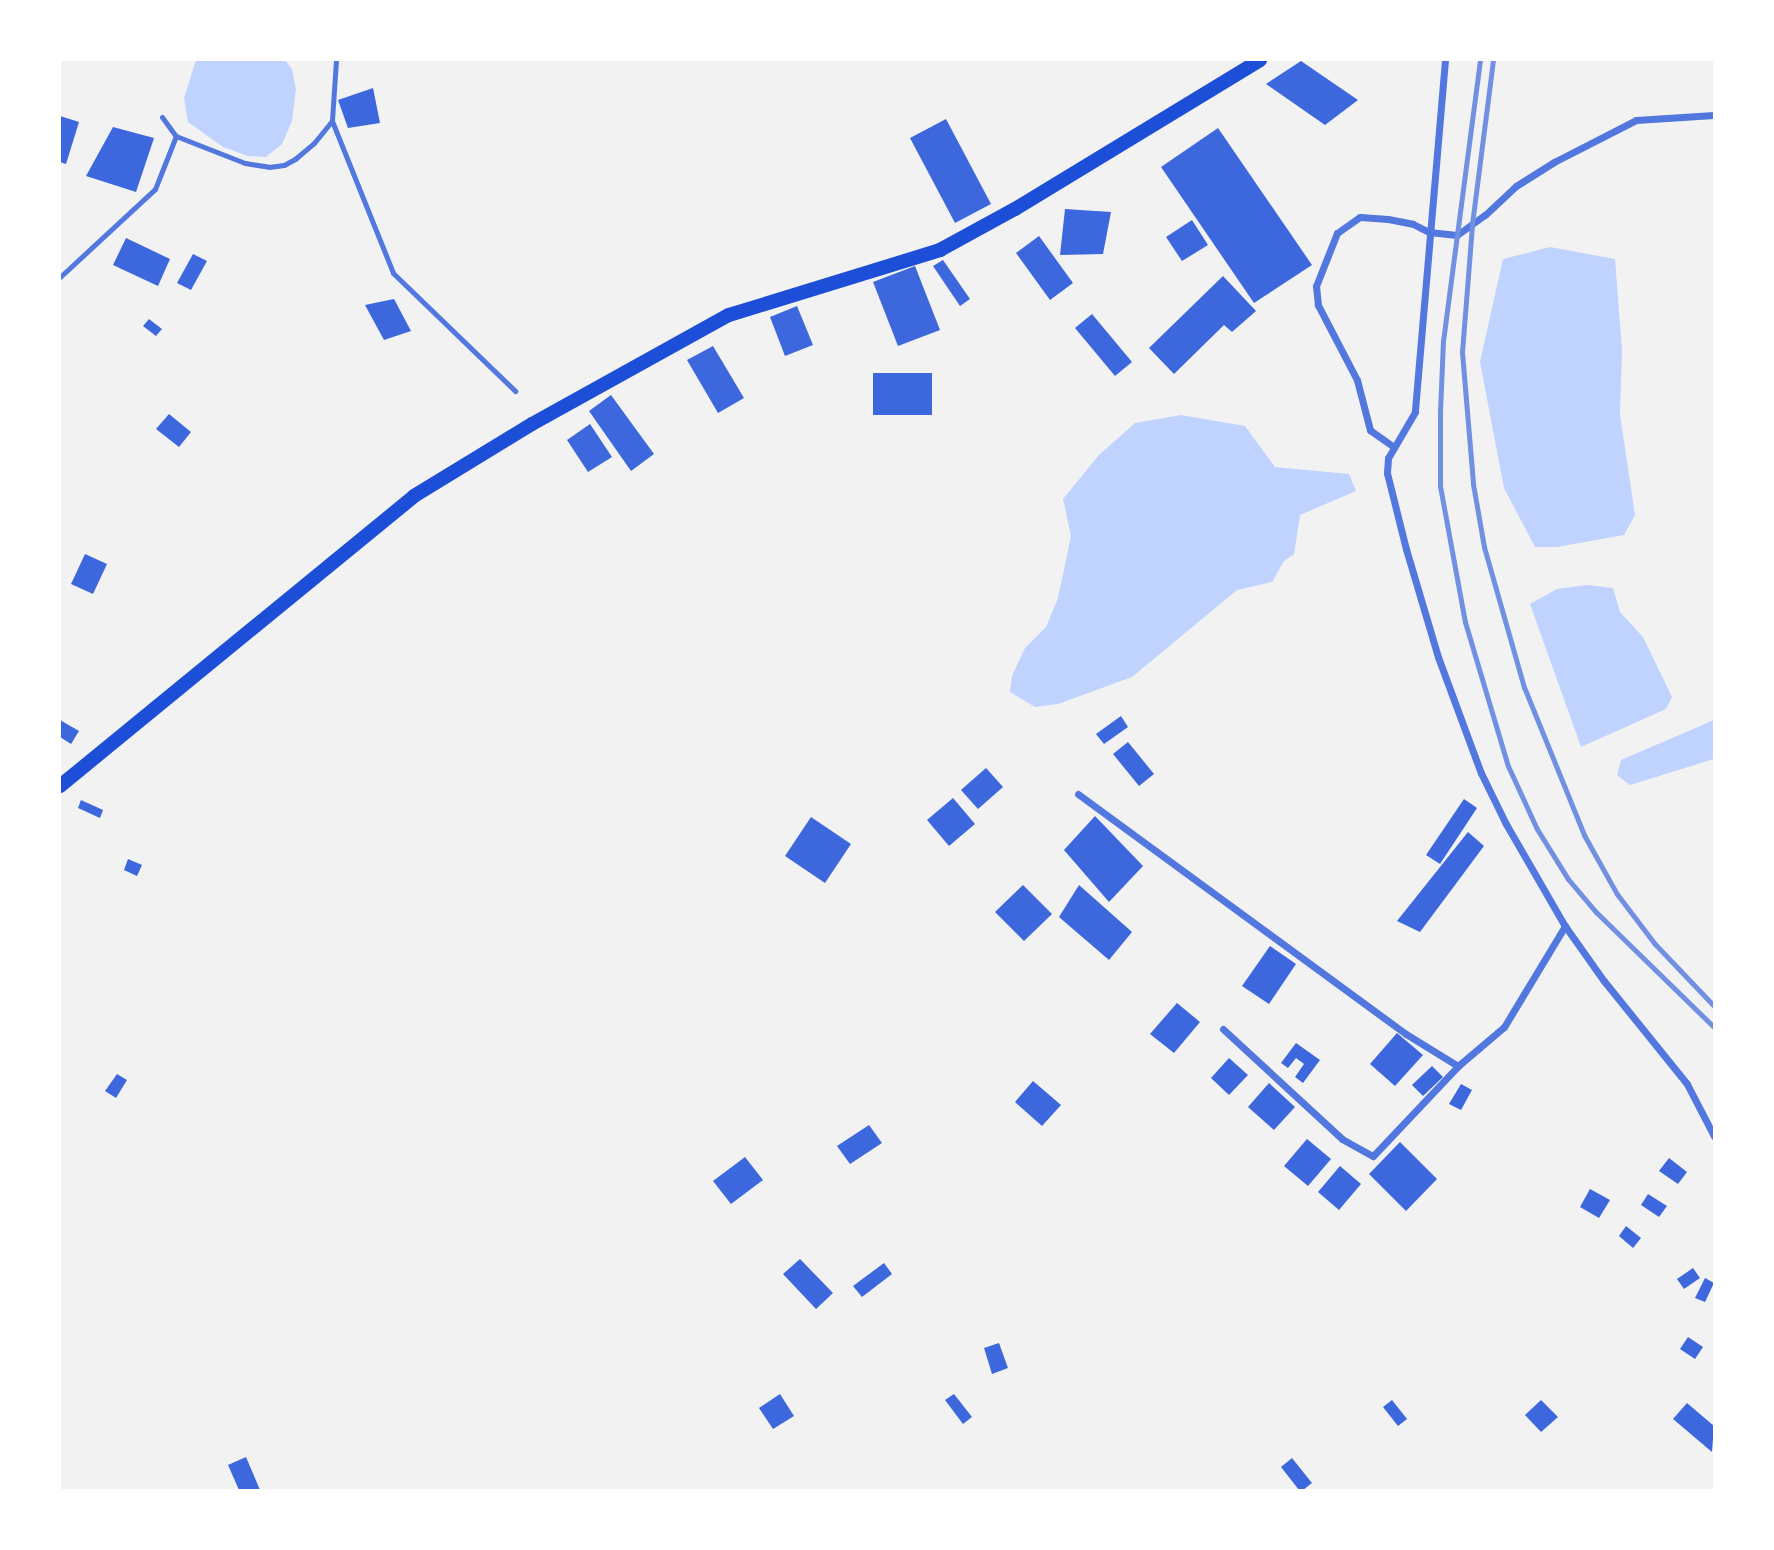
<!DOCTYPE html>
<style>
body{margin:0}
#map{position:relative;width:1774px;height:1550px;overflow:hidden;background:#f2f2f2;font-family:Rubik,sans-serif}
div>[style]{position:absolute}
.water>*{inset:0;background:#bfd3fe}
.building>*{inset:0;background:#3d67dc}
.service>*{height:5px;margin:-2.5px;padding:0 2.5px;transform-origin:2.5px;border-radius:2.5px;background:#5277de}
.minor>*{height:7px;margin:-3.5px;padding:0 3.5px;transform-origin:3.5px;border-radius:3.5px;background:#5277de}
.secondary>*{height:14px;margin:-7px;padding:0 7px;transform-origin:7px;border-radius:7px;background:#1d4ed8}
.rail>*{height:5px;margin:-2.5px;padding:0 2.5px;transform-origin:2.5px;border-radius:2.5px;background:#7290e2}
span{translate:-50% -50%;white-space:nowrap;text-align:center;line-height:1.15;-webkit-text-stroke:5px #fff;paint-order:stroke}
.frame{position:absolute;inset:0;border:61px solid #fff;pointer-events:none}
</style>
<div id="map">
<div class="water">
<i style="clip-path:polygon(196px 60px,285px 60px,292px 69px,296px 89px,292px 121px,282px 144px,266px 157px,248px 156px,223px 147px,188px 122px,184px 98px)"></i>
<i style="clip-path:polygon(1550px 247px,1615px 259px,1622px 350px,1620px 415px,1635px 515px,1624px 535px,1557px 547px,1535px 547px,1504px 488px,1480px 362px,1503px 259px)"></i>
<i style="clip-path:polygon(1181px 415px,1245px 426px,1275px 467px,1349px 474px,1356px 491px,1300px 515px,1294px 554px,1284px 561px,1272px 582px,1237px 590px,1132px 677px,1058px 704px,1035px 707px,1010px 692px,1012px 676px,1025px 648px,1046px 627px,1058px 598px,1071px 536px,1063px 499px,1099px 455px,1135px 423px)"></i>
<i style="clip-path:polygon(1587px 585px,1613px 588px,1620px 612px,1643px 637px,1672px 697px,1666px 709px,1581px 747px,1530px 604px,1557px 589px)"></i>
<i style="clip-path:polygon(1714px 720px,1714px 759px,1630px 785px,1617px 775px,1621px 760px)"></i>
</div>
<div class="building">
<i style="clip-path:polygon(1301px 61px,1358px 100px,1325px 125px,1266px 84px)"></i>
<i style="clip-path:polygon(373px 88px,380px 123px,348px 128px,338px 100px)"></i>
<i style="clip-path:polygon(60px 116px,79px 122px,66px 164px,60px 162px)"></i>
<i style="clip-path:polygon(946px 119px,991px 204px,955px 223px,910px 138px)"></i>
<i style="clip-path:polygon(113px 127px,154px 138px,136px 192px,86px 176px)"></i>
<i style="clip-path:polygon(1218px 128px,1312px 265px,1254px 303px,1161px 167px)"></i>
<i style="clip-path:polygon(1065px 209px,1111px 212px,1103px 254px,1060px 255px)"></i>
<i style="clip-path:polygon(1192px 220px,1208px 245px,1182px 261px,1166px 237px)"></i>
<i style="clip-path:polygon(1039px 236px,1073px 283px,1050px 300px,1016px 253px)"></i>
<i style="clip-path:polygon(126px 238px,170px 259px,158px 286px,113px 265px)"></i>
<i style="clip-path:polygon(193px 254px,207px 261px,191px 290px,177px 283px)"></i>
<i style="clip-path:polygon(943px 260px,970px 299px,960px 306px,933px 266px)"></i>
<i style="clip-path:polygon(915px 266px,940px 330px,898px 346px,873px 282px)"></i>
<i style="clip-path:polygon(1223px 276px,1256px 311px,1232px 332px,1224px 325px,1174px 374px,1149px 348px)"></i>
<i style="clip-path:polygon(394px 299px,411px 331px,384px 340px,365px 305px)"></i>
<i style="clip-path:polygon(797px 306px,813px 345px,785px 356px,770px 317px)"></i>
<i style="clip-path:polygon(1092px 314px,1132px 362px,1115px 376px,1075px 328px)"></i>
<i style="clip-path:polygon(149px 319px,162px 329px,156px 336px,143px 326px)"></i>
<i style="clip-path:polygon(713px 346px,744px 398px,718px 413px,687px 360px)"></i>
<i style="clip-path:polygon(873px 373px,932px 373px,932px 415px,873px 415px)"></i>
<i style="clip-path:polygon(611px 395px,654px 454px,631px 471px,589px 411px)"></i>
<i style="clip-path:polygon(169px 414px,191px 432px,179px 447px,156px 429px)"></i>
<i style="clip-path:polygon(590px 424px,612px 457px,588px 472px,567px 440px)"></i>
<i style="clip-path:polygon(85px 554px,107px 564px,93px 594px,71px 584px)"></i>
<i style="clip-path:polygon(1121px 716px,1128px 727px,1104px 744px,1096px 734px)"></i>
<i style="clip-path:polygon(60px 720px,79px 731px,71px 744px,60px 737px)"></i>
<i style="clip-path:polygon(1128px 742px,1154px 774px,1139px 786px,1113px 754px)"></i>
<i style="clip-path:polygon(986px 768px,1003px 787px,978px 809px,961px 790px)"></i>
<i style="clip-path:polygon(953px 798px,975px 824px,949px 846px,927px 820px)"></i>
<i style="clip-path:polygon(1464px 799px,1477px 808px,1440px 864px,1426px 855px)"></i>
<i style="clip-path:polygon(81px 800px,103px 810px,100px 818px,78px 808px)"></i>
<i style="clip-path:polygon(1095px 816px,1143px 866px,1109px 902px,1064px 850px)"></i>
<i style="clip-path:polygon(811px 817px,851px 844px,825px 883px,785px 856px)"></i>
<i style="clip-path:polygon(1468px 832px,1484px 846px,1420px 932px,1397px 921px)"></i>
<i style="clip-path:polygon(128px 859px,142px 865px,137px 876px,124px 870px)"></i>
<i style="clip-path:polygon(1023px 885px,1052px 914px,1024px 941px,995px 912px)"></i>
<i style="clip-path:polygon(1079px 885px,1132px 932px,1109px 960px,1059px 917px)"></i>
<i style="clip-path:polygon(1270px 946px,1296px 964px,1269px 1004px,1242px 986px)"></i>
<i style="clip-path:polygon(1177px 1003px,1200px 1022px,1174px 1053px,1150px 1034px)"></i>
<i style="clip-path:polygon(1397px 1033px,1423px 1055px,1395px 1086px,1370px 1064px)"></i>
<i style="clip-path:polygon(1296px 1043px,1320px 1060px,1303px 1083px,1295px 1077px,1304px 1064px,1296px 1058px,1288px 1068px,1281px 1063px)"></i>
<i style="clip-path:polygon(1229px 1058px,1248px 1075px,1229px 1095px,1211px 1078px)"></i>
<i style="clip-path:polygon(1432px 1066px,1443px 1077px,1423px 1096px,1412px 1085px)"></i>
<i style="clip-path:polygon(117px 1074px,127px 1080px,116px 1098px,105px 1091px)"></i>
<i style="clip-path:polygon(1033px 1081px,1061px 1105px,1042px 1126px,1015px 1102px)"></i>
<i style="clip-path:polygon(1269px 1083px,1295px 1107px,1274px 1130px,1248px 1107px)"></i>
<i style="clip-path:polygon(1461px 1084px,1472px 1090px,1461px 1110px,1449px 1104px)"></i>
<i style="clip-path:polygon(869px 1125px,882px 1143px,850px 1164px,837px 1146px)"></i>
<i style="clip-path:polygon(1307px 1139px,1331px 1159px,1308px 1186px,1284px 1166px)"></i>
<i style="clip-path:polygon(1400px 1142px,1437px 1179px,1406px 1211px,1369px 1174px)"></i>
<i style="clip-path:polygon(745px 1157px,763px 1180px,731px 1204px,713px 1181px)"></i>
<i style="clip-path:polygon(1669px 1158px,1687px 1172px,1678px 1184px,1659px 1171px)"></i>
<i style="clip-path:polygon(1340px 1166px,1361px 1184px,1339px 1210px,1318px 1192px)"></i>
<i style="clip-path:polygon(1590px 1189px,1610px 1200px,1599px 1218px,1580px 1207px)"></i>
<i style="clip-path:polygon(1648px 1194px,1667px 1206px,1659px 1217px,1641px 1205px)"></i>
<i style="clip-path:polygon(1626px 1226px,1641px 1238px,1633px 1248px,1619px 1236px)"></i>
<i style="clip-path:polygon(800px 1259px,833px 1293px,816px 1309px,783px 1274px)"></i>
<i style="clip-path:polygon(884px 1263px,892px 1274px,862px 1297px,853px 1286px)"></i>
<i style="clip-path:polygon(1693px 1268px,1700px 1278px,1684px 1289px,1677px 1279px)"></i>
<i style="clip-path:polygon(1705px 1278px,1714px 1283px,1705px 1302px,1695px 1298px)"></i>
<i style="clip-path:polygon(1688px 1337px,1703px 1347px,1695px 1359px,1680px 1349px)"></i>
<i style="clip-path:polygon(999px 1343px,1008px 1368px,992px 1374px,984px 1348px)"></i>
<i style="clip-path:polygon(780px 1394px,794px 1416px,773px 1429px,759px 1408px)"></i>
<i style="clip-path:polygon(954px 1394px,972px 1417px,963px 1424px,945px 1400px)"></i>
<i style="clip-path:polygon(1392px 1400px,1407px 1419px,1398px 1426px,1383px 1407px)"></i>
<i style="clip-path:polygon(1541px 1400px,1558px 1417px,1541px 1432px,1525px 1415px)"></i>
<i style="clip-path:polygon(1687px 1403px,1714px 1426px,1712px 1452px,1673px 1419px)"></i>
<i style="clip-path:polygon(246px 1457px,260px 1490px,239px 1490px,228px 1465px)"></i>
<i style="clip-path:polygon(1292px 1458px,1312px 1483px,1303px 1490px,1299px 1490px,1281px 1467px)"></i>
</div>
<div class="service">
<i style="left:336px;top:60px;width:61px;rotate:93.8deg"></i>
<i style="left:332px;top:121px;width:164px;rotate:68.1deg"></i>
<i style="left:393px;top:273px;width:170px;rotate:44deg"></i>
<i style="left:162px;top:117px;width:24px;rotate:54deg"></i>
<i style="left:60px;top:277px;width:129px;rotate:-42.8deg"></i>
<i style="left:155px;top:189px;width:57px;rotate:-68.4deg"></i>
<i style="left:176px;top:136px;width:74px;rotate:21.4deg"></i>
<i style="left:245px;top:163px;width:24px;rotate:9deg"></i>
<i style="left:269px;top:167px;width:15px;rotate:-8deg"></i>
<i style="left:284px;top:165px;width:13px;rotate:-29deg"></i>
<i style="left:295px;top:159px;width:25px;rotate:-40deg"></i>
<i style="left:314px;top:143px;width:28px;rotate:-51deg"></i>
</div>
<div class="minor">
<i style="left:1445px;top:60px;width:353px;rotate:94.9deg"></i>
<i style="left:1415px;top:412px;width:53px;rotate:120.4deg"></i>
<i style="left:1388px;top:458px;width:15px;rotate:94deg"></i>
<i style="left:1387px;top:473px;width:78px;rotate:76deg"></i>
<i style="left:1406px;top:549px;width:113px;rotate:73.5deg"></i>
<i style="left:1438px;top:657px;width:124px;rotate:69.7deg"></i>
<i style="left:1481px;top:773px;width:57px;rotate:63.9deg"></i>
<i style="left:1506px;top:824px;width:118px;rotate:60deg"></i>
<i style="left:1565px;top:926px;width:67px;rotate:54.7deg"></i>
<i style="left:1604px;top:981px;width:132px;rotate:51.1deg"></i>
<i style="left:1687px;top:1084px;width:59px;rotate:62.6deg"></i>
<i style="left:1394px;top:447px;width:29px;rotate:-145deg"></i>
<i style="left:1370px;top:430px;width:52px;rotate:-104.6deg"></i>
<i style="left:1357px;top:380px;width:85px;rotate:-117.5deg"></i>
<i style="left:1318px;top:305px;width:19px;rotate:-96deg"></i>
<i style="left:1316px;top:286px;width:57px;rotate:-68.4deg"></i>
<i style="left:1337px;top:233px;width:28px;rotate:-35deg"></i>
<i style="left:1360px;top:217px;width:28px;rotate:4deg"></i>
<i style="left:1388px;top:219px;width:25px;rotate:11deg"></i>
<i style="left:1413px;top:224px;width:18px;rotate:27deg"></i>
<i style="left:1429px;top:232px;width:28px;rotate:6deg"></i>
<i style="left:1457px;top:235px;width:34px;rotate:-36deg"></i>
<i style="left:1485px;top:215px;width:42px;rotate:-43.1deg"></i>
<i style="left:1516px;top:186px;width:45px;rotate:-32.3deg"></i>
<i style="left:1554px;top:162px;width:92px;rotate:-27.1deg"></i>
<i style="left:1636px;top:120px;width:78px;rotate:-3.7deg"></i>
<i style="left:1078px;top:794px;width:406px;rotate:36.2deg"></i>
<i style="left:1406px;top:1034px;width:61px;rotate:31.6deg"></i>
<i style="left:1458px;top:1066px;width:60px;rotate:-40.3deg"></i>
<i style="left:1504px;top:1027px;width:118px;rotate:-58.9deg"></i>
<i style="left:1223px;top:1029px;width:162px;rotate:42.7deg"></i>
<i style="left:1342px;top:1139px;width:35px;rotate:29deg"></i>
<i style="left:1373px;top:1156px;width:124px;rotate:-46.6deg"></i>
</div>
<div class="secondary">
<i style="left:60px;top:786px;width:458px;rotate:-39.3deg"></i>
<i style="left:414px;top:496px;width:138px;rotate:-31.4deg"></i>
<i style="left:532px;top:424px;width:225px;rotate:-29deg"></i>
<i style="left:729px;top:315px;width:221px;rotate:-17.1deg"></i>
<i style="left:940px;top:250px;width:85px;rotate:-28.7deg"></i>
<i style="left:1015px;top:209px;width:287px;rotate:-31.3deg"></i>
</div>
<div class="rail">
<i style="left:1480px;top:60px;width:282px;rotate:97.5deg"></i>
<i style="left:1443px;top:340px;width:73px;rotate:92.4deg"></i>
<i style="left:1440px;top:413px;width:73px;rotate:90deg"></i>
<i style="left:1440px;top:486px;width:138px;rotate:79.6deg"></i>
<i style="left:1465px;top:622px;width:150px;rotate:73.4deg"></i>
<i style="left:1508px;top:766px;width:69px;rotate:65.3deg"></i>
<i style="left:1537px;top:829px;width:59px;rotate:58.2deg"></i>
<i style="left:1568px;top:879px;width:43px;rotate:49.7deg"></i>
<i style="left:1596px;top:912px;width:165px;rotate:44.3deg"></i>
<i style="left:1493px;top:60px;width:166px;rotate:97.3deg"></i>
<i style="left:1472px;top:225px;width:127px;rotate:94.5deg"></i>
<i style="left:1462px;top:352px;width:132px;rotate:85.2deg"></i>
<i style="left:1473px;top:484px;width:64px;rotate:80.1deg"></i>
<i style="left:1484px;top:547px;width:146px;rotate:74.1deg"></i>
<i style="left:1524px;top:687px;width:160px;rotate:67.9deg"></i>
<i style="left:1584px;top:835px;width:68px;rotate:60.8deg"></i>
<i style="left:1617px;top:894px;width:63px;rotate:52.8deg"></i>
<i style="left:1655px;top:944px;width:86px;rotate:46.4deg"></i>
</div>
<div class="frame"></div>
</div>
